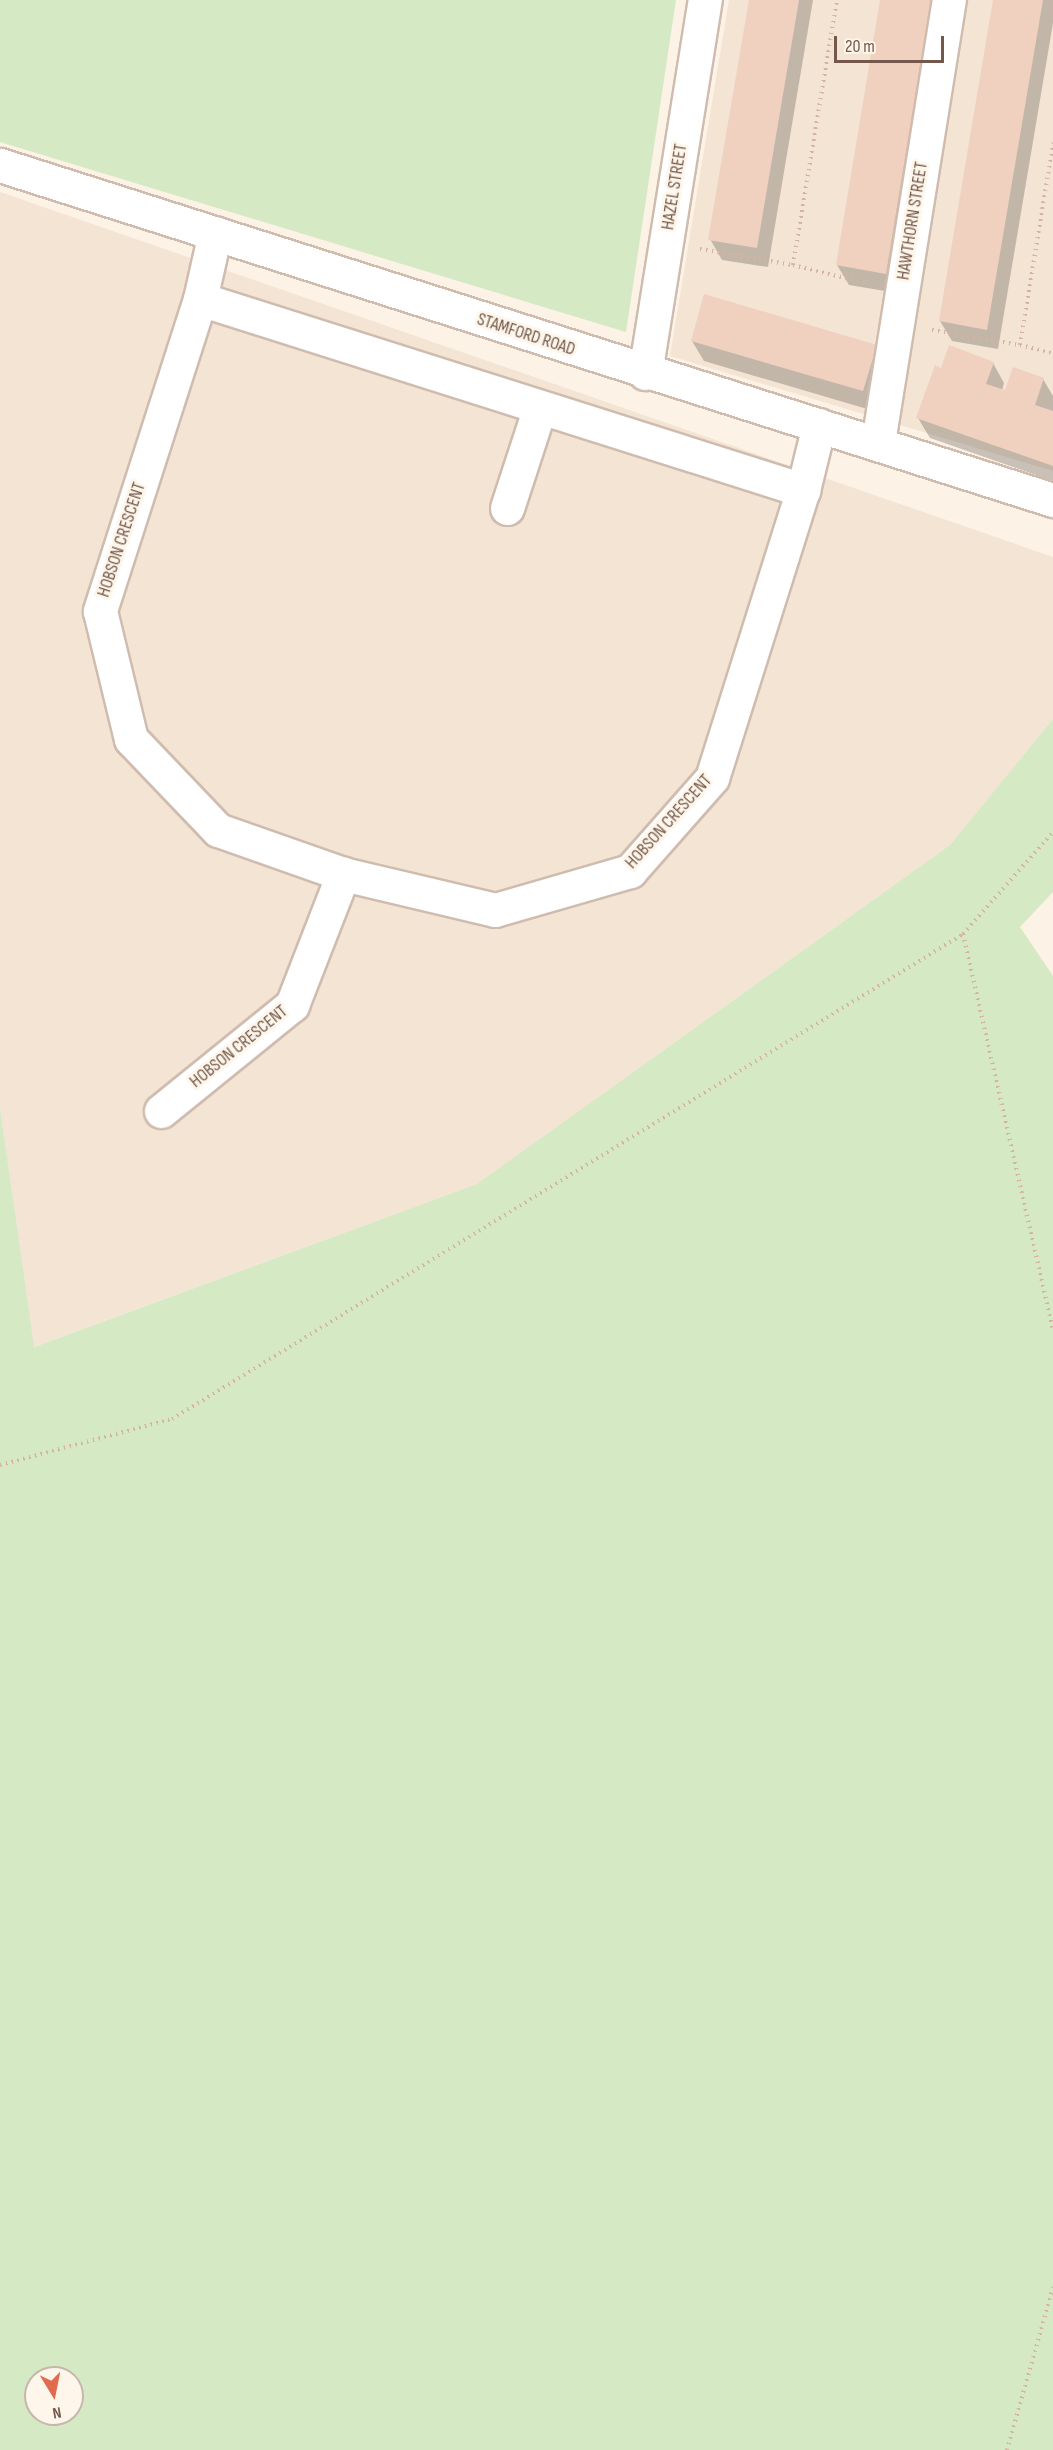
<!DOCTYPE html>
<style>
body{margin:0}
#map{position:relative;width:1053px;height:2450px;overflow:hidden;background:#fcf2e5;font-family:"Sofia Sans Condensed",sans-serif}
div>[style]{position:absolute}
.residential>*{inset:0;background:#f3e4d4}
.green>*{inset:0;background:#d4e9c4}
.shadow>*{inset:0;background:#0003}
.building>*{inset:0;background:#f0d0be}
.path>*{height:4px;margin-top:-2px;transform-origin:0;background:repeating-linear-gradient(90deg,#d5b3a1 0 1.5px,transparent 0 6px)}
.roads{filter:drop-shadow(2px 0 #cfbcaf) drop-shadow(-2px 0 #cfbcaf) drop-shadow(0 2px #cfbcaf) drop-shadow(0 -2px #cfbcaf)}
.street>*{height:33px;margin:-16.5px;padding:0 16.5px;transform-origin:16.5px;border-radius:16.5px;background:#fff}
.secondary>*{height:33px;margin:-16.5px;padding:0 16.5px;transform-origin:16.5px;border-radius:16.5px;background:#fff}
span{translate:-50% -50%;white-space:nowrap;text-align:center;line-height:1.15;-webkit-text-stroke:6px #fef6eb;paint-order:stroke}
.street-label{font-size:18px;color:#74584b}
.north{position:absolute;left:24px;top:2366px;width:60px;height:60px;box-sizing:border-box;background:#fef6eb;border:2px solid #c7b7ab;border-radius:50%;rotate:170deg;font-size:16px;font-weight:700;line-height:24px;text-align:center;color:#74584b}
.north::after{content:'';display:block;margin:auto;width:21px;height:27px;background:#e16b4e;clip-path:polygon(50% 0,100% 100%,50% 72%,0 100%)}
.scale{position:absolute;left:834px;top:36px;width:110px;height:27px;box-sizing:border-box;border:3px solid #74584b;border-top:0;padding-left:8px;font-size:18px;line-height:21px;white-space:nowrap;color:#74584b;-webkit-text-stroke:4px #fef6eb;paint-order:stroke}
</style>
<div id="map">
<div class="residential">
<i style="clip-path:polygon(729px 0,1053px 0,1053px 471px,670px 356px)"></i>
<i style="clip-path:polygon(0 192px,1053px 557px,1053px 719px,950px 845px,477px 1184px,33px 1347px,0 1108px)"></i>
</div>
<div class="green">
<i style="clip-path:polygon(0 0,676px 0,626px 332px,0 142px)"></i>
<i style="clip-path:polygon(evenodd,1053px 719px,1053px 892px,1020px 927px,1053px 976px,1053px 2450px,0 2450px,0 1108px,34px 1347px,477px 1184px,950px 845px,1053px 719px,36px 2378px,72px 2378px,72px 2414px,36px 2414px,36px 2378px)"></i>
</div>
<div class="shadow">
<i style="clip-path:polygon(750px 0,813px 0,768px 267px,722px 260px,710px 239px)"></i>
<i style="clip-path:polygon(881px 0,945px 0,897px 293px,849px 285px,837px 265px)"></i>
<i style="clip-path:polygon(995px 0,1053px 0,1053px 23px,998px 349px,952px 341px,940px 321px)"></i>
<i style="clip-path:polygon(692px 341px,876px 346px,888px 366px,874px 411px,704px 361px)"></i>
<i style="clip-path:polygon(993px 363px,1004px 383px,1002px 391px,1043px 379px,1053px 396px,1053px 481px,930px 438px,918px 418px,942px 370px)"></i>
</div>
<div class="building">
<i style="clip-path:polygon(749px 0,799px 0,757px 248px,708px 240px)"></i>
<i style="clip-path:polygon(880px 0,931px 0,886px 274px,836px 265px)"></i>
<i style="clip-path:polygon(993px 0,1043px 0,987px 330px,939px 321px)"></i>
<i style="clip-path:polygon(704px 294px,877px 345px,863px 391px,691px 341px)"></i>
<i style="clip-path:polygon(949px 345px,994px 362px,986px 384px,1005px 390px,1013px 367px,1044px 378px,1035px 405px,1053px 411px,1053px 466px,916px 418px,935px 365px,941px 368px)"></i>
</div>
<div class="path">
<i style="left:700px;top:249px;width:94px;rotate:9.8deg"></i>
<i style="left:793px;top:265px;width:78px;rotate:14deg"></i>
<i style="left:793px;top:265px;width:269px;rotate:-80.6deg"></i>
<i style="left:932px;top:330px;width:89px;rotate:9.7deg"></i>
<i style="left:1020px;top:345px;width:205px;rotate:-80.7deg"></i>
<i style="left:1020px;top:345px;width:34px;rotate:14deg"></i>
<i style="left:963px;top:934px;width:407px;rotate:77.2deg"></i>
<i style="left:0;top:1465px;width:178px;rotate:-15deg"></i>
<i style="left:172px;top:1419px;width:928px;rotate:-31.51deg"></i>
<i style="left:963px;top:934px;width:136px;rotate:-48.6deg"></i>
<i style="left:1007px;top:2450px;width:169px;rotate:-74.2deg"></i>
</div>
<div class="roads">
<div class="street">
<i style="left:215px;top:233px;width:68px;rotate:102.8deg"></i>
<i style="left:200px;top:299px;width:328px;rotate:107.8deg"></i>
<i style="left:100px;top:611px;width:132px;rotate:76.4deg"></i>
<i style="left:131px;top:739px;width:126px;rotate:46.3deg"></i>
<i style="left:218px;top:830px;width:133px;rotate:19.4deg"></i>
<i style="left:343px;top:874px;width:156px;rotate:13.3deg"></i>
<i style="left:495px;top:910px;width:141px;rotate:-16.1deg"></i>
<i style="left:630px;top:871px;width:124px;rotate:-48.6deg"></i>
<i style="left:712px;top:778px;width:302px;rotate:-72.5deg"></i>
<i style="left:803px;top:490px;width:67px;rotate:-76.2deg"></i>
<i style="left:200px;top:299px;width:633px;rotate:17.58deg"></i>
<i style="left:645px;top:373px;width:378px;rotate:-80.9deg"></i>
<i style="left:878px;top:442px;width:448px;rotate:-80.9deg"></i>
<i style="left:507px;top:508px;width:106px;rotate:-71.9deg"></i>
<i style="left:161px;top:1111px;width:169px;rotate:-39deg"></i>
<i style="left:292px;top:1005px;width:141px;rotate:-68.7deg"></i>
</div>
<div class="secondary">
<i style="left:0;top:165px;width:1105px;rotate:17.65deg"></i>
</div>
</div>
<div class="street-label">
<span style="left:675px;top:187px;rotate:-81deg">HAZEL STREET</span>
<span style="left:913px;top:221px;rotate:-81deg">HAWTHORN STREET</span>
<span style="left:526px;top:335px;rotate:18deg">STAMFORD ROAD</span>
<span style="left:122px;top:540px;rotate:-72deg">HOBSON CRESCENT</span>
<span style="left:669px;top:822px;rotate:-48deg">HOBSON CRESCENT</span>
<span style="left:239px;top:1047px;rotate:-39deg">HOBSON CRESCENT</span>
</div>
<div class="north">N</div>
<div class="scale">20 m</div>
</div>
